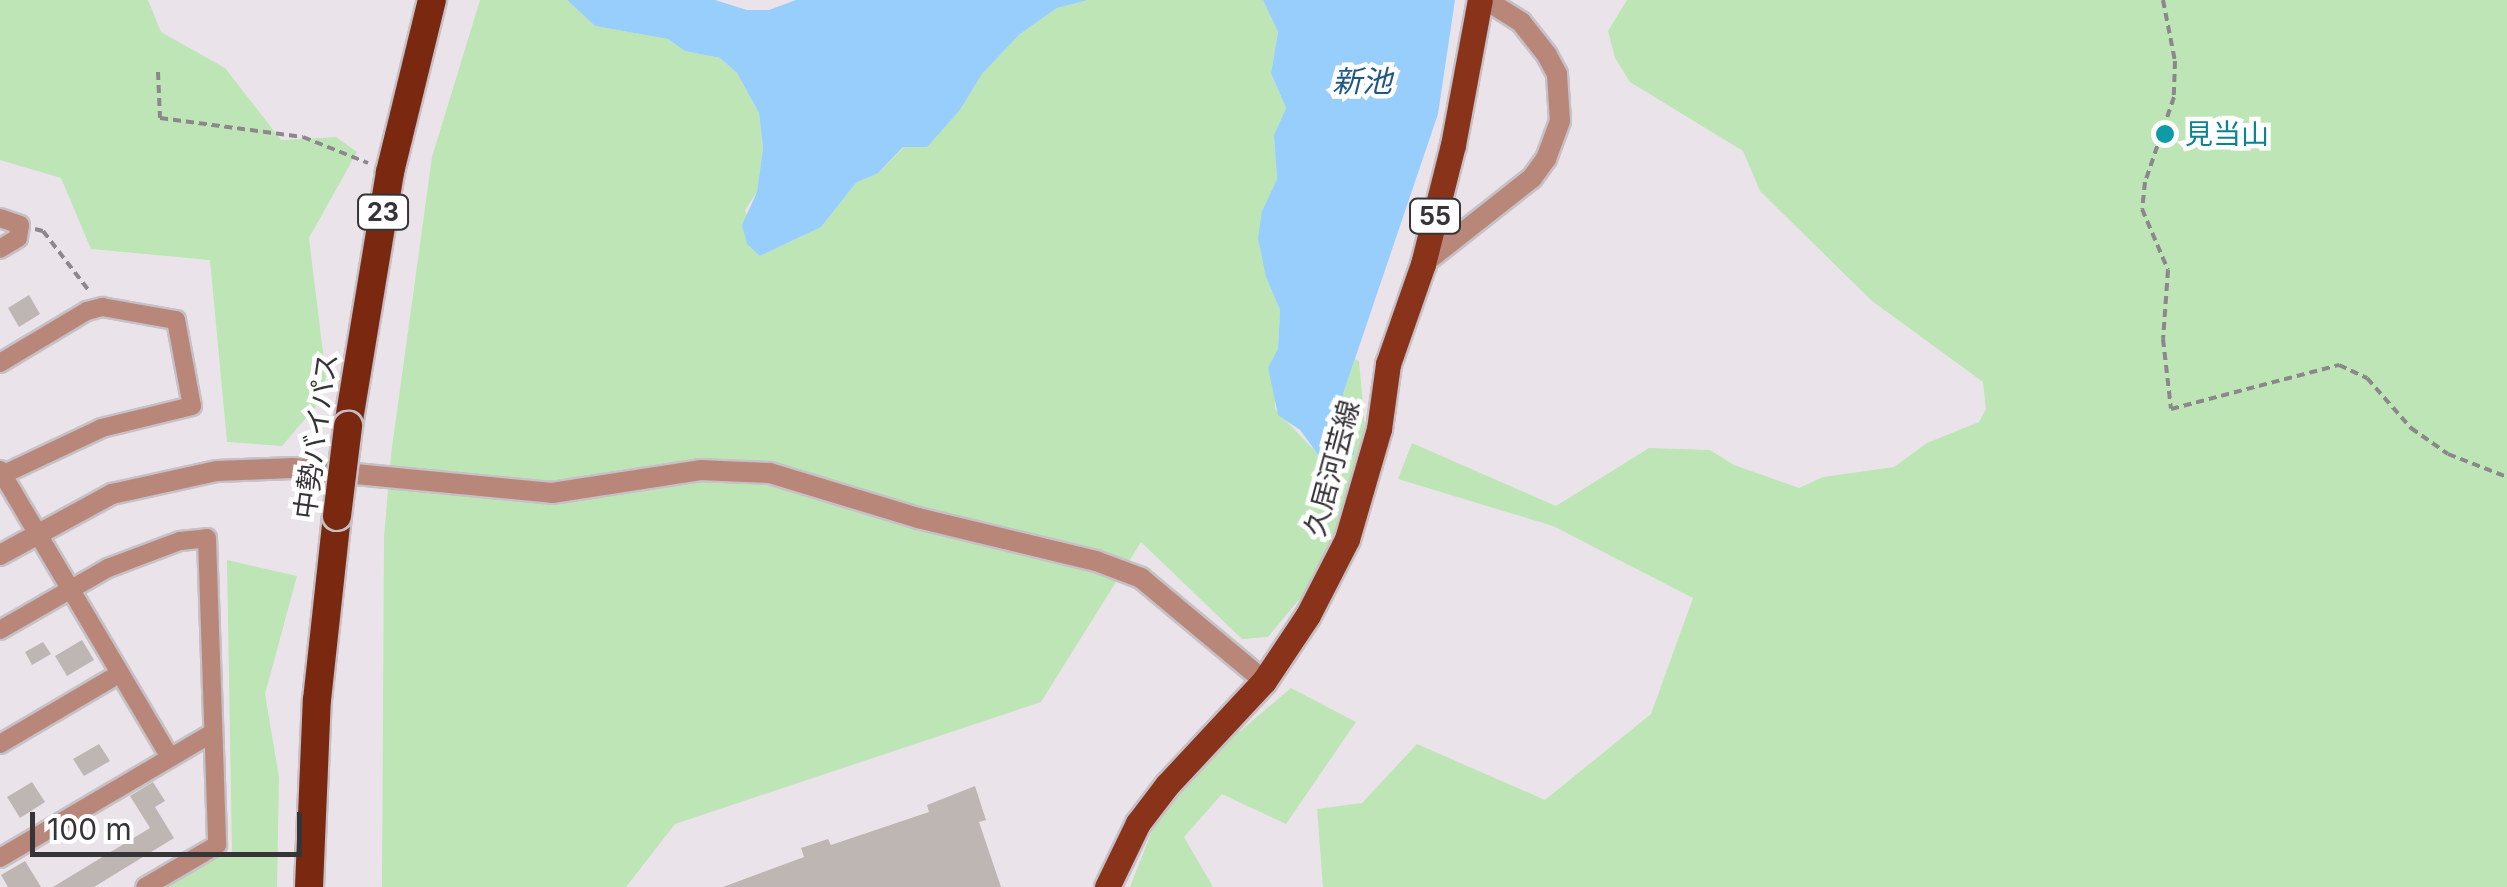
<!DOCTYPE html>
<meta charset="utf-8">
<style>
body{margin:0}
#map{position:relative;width:2507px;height:887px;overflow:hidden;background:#eae4ea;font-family:Inter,"Noto Sans JP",sans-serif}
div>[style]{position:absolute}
.green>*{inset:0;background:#bde5b5}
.water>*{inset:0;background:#98cefb}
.building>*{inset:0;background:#beb6b2}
.path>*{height:4px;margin-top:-2px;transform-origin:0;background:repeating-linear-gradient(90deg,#8b878b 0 8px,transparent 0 13px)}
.roads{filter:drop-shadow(2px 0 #c6c1c6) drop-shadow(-2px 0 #c6c1c6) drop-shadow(0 2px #c6c1c6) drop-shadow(0 -2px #c6c1c6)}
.minor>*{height:18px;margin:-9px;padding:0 9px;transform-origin:9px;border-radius:9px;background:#b98779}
.tertiary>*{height:20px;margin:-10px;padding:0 10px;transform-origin:10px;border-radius:10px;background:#b98779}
.primary>*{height:25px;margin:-12.5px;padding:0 12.5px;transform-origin:12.5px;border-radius:12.5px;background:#89331b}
.trunk>*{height:28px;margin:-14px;padding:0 14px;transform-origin:14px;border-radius:14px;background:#7a2810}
.bridges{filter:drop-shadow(2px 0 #c6c1c6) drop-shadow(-2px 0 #c6c1c6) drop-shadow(0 2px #c6c1c6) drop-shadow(0 -2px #c6c1c6)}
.trunk-bridge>*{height:28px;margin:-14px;padding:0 14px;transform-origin:14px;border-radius:14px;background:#7a2810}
.dots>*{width:28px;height:28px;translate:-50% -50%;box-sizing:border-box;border:5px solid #fff;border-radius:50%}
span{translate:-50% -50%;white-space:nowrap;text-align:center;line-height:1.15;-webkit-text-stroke:9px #fff;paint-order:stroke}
.shield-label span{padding:2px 8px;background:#fff;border:2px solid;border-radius:8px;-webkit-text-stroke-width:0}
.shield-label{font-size:25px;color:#373437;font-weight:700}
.culture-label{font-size:28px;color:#0d838f}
.left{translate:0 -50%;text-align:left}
.street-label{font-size:28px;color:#373437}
.water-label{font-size:30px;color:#1e5883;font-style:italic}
.scale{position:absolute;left:30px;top:812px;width:272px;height:45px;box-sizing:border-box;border:5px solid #373437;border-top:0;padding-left:12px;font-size:30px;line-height:35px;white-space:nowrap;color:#373437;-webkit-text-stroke:8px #fff;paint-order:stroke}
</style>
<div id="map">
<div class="green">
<i style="clip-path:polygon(0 0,148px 0,161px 32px,225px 68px,281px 140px,336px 137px,357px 152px,309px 238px,326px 377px,317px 405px,282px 446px,227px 442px,210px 260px,91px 249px,61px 178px,0 160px)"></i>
<i style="clip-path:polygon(480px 0,567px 0,595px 26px,668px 39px,685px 51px,720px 58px,737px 73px,759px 113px,763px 148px,757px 192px,745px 210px,760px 256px,821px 227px,856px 183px,878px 173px,904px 147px,927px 146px,960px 110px,982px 74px,1020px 34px,1057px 8px,1088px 0,1263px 0,1278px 32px,1271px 73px,1286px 108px,1274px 135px,1277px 179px,1262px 211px,1266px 277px,1280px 310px,1278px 349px,1268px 367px,1275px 386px,1275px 409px,1312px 448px,1354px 424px,1343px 394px,1355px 359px,1359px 361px,1365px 427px,1361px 465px,1347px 517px,1312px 584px,1268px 637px,1242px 639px,1141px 542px,1041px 702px,675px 824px,626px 887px,382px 887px,384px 537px,391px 455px,432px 157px)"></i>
<i style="clip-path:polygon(1627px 0,2507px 0,2507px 887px,1323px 887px,1317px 809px,1362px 803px,1417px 744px,1545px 800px,1651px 714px,1693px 598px,1553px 526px,1398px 479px,1412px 443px,1556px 506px,1649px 448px,1710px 450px,1734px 465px,1799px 488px,1823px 477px,1894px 467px,1927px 443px,1979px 422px,1986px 409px,1983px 382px,1872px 301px,1760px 191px,1743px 151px,1630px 82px,1615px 58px,1608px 31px)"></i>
<i style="clip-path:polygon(227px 560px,297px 576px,265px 694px,279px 777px,277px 887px,163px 887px,225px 851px,232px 855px)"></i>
<i style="clip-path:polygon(1291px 688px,1356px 722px,1286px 824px,1222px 794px,1184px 837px,1213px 887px,1130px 887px,1157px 818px,1219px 749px)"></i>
</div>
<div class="water">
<i style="clip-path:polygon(567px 0,715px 0,747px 10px,769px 10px,796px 0,1088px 0,1057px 8px,1020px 34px,982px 74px,960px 110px,927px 147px,903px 147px,878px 173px,856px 183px,821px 227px,760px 256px,747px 244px,742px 225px,757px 192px,763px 148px,759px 113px,737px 73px,720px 58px,685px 51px,668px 39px,595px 26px)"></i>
<i style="clip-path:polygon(1263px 0,1455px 0,1438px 114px,1343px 394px,1354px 424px,1354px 454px,1344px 462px,1320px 457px,1300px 430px,1278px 415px,1268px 367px,1278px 349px,1280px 310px,1266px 277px,1258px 238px,1262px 211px,1277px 179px,1274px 135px,1286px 108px,1271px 73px,1278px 32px)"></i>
</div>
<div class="building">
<i style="clip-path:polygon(29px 295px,40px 314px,19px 327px,8px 308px)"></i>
<i style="clip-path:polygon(82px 640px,94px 660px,67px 676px,55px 656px)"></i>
<i style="clip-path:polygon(43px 642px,51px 654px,32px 665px,25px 652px)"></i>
<i style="clip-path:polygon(99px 744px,110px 761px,84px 776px,73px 759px)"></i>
<i style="clip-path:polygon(32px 782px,45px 802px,20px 818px,7px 797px)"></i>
<i style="clip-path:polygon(153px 782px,165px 801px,155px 807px,174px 838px,94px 887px,53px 887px,150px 828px,130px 796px)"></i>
<i style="clip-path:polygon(975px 786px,986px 820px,979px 822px,1001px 887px,723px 887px,804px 857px,801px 848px,828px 839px,831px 845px,929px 812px,927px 805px)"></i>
<i style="clip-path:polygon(25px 861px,41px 887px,8px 887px,1px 875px)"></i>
</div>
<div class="path">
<i style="left:2163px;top:0;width:62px;rotate:78.9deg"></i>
<i style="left:2175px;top:61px;width:36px;rotate:92deg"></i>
<i style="left:2174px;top:97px;width:90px;rotate:108.8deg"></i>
<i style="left:2145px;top:182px;width:27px;rotate:96deg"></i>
<i style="left:2142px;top:209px;width:66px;rotate:66.9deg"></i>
<i style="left:2168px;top:270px;width:69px;rotate:94.1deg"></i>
<i style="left:2163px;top:339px;width:70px;rotate:83.5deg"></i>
<i style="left:2171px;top:409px;width:174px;rotate:-14.7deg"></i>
<i style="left:2339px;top:365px;width:31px;rotate:25deg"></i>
<i style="left:2367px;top:378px;width:67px;rotate:48.7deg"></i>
<i style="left:2411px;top:428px;width:45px;rotate:35.1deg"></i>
<i style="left:2448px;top:454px;width:63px;rotate:21.3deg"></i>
<i style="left:158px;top:72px;width:46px;rotate:87.5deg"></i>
<i style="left:160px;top:118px;width:144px;rotate:7.6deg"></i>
<i style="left:303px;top:137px;width:70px;rotate:21.8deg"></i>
<i style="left:35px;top:229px;width:8px;rotate:14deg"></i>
<i style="left:43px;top:231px;width:77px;rotate:52.4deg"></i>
</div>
<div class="roads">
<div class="minor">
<i style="left:0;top:218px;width:21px;rotate:19deg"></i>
<i style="left:20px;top:225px;width:13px;rotate:99deg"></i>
<i style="left:18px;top:238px;width:21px;rotate:149deg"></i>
<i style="left:0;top:363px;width:101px;rotate:-30.9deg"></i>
<i style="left:87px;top:311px;width:16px;rotate:-15deg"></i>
<i style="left:102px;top:307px;width:75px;rotate:10deg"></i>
<i style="left:176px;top:320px;width:87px;rotate:79.5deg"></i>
<i style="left:192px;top:406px;width:93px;rotate:166.3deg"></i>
<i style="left:102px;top:428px;width:113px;rotate:154.8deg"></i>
<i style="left:0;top:470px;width:334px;rotate:59.4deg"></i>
<i style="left:0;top:630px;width:125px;rotate:-29.9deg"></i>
<i style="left:108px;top:568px;width:77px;rotate:-20.6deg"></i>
<i style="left:180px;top:541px;width:27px;rotate:-6deg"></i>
<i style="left:207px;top:538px;width:307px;rotate:88.1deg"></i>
<i style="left:217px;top:845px;width:83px;rotate:149.7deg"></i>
<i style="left:0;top:744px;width:138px;rotate:-30.5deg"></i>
<i style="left:0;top:858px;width:246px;rotate:-30.5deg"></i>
</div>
<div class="tertiary">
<i style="left:1423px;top:264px;width:139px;rotate:-38.3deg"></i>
<i style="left:1532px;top:178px;width:24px;rotate:-54deg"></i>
<i style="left:1546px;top:159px;width:40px;rotate:-69.8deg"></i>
<i style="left:1560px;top:121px;width:47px;rotate:-93.7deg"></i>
<i style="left:1557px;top:74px;width:21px;rotate:-118deg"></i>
<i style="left:1547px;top:55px;width:42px;rotate:-128.2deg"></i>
<i style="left:1521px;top:22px;width:41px;rotate:-147.8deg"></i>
<i style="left:0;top:555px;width:128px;rotate:-28.6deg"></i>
<i style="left:112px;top:494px;width:107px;rotate:-12.4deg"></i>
<i style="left:217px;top:471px;width:76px;rotate:-2.3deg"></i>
<i style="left:293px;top:468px;width:260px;rotate:5.5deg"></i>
<i style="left:552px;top:493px;width:150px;rotate:-8.8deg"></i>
<i style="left:700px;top:470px;width:70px;rotate:2.5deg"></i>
<i style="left:770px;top:473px;width:155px;rotate:16.9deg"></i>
<i style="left:918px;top:518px;width:183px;rotate:13.6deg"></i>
<i style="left:1096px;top:561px;width:48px;rotate:20.7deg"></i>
<i style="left:1141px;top:578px;width:160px;rotate:39.9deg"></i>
</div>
<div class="primary">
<i style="left:1107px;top:887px;width:71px;rotate:-64.2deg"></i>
<i style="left:1138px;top:823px;width:48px;rotate:-52.7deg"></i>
<i style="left:1167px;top:785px;width:142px;rotate:-47deg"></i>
<i style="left:1264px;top:681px;width:79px;rotate:-56.3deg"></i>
<i style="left:1308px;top:615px;width:85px;rotate:-62.8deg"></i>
<i style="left:1347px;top:539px;width:115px;rotate:-73.8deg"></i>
<i style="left:1379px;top:429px;width:66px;rotate:-82.1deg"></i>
<i style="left:1388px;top:364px;width:106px;rotate:-70.7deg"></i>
<i style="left:1423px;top:264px;width:123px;rotate:-75.9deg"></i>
<i style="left:1453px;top:145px;width:147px;rotate:-79.5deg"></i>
</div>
<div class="trunk">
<i style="left:348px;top:426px;width:257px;rotate:-80.6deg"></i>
<i style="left:390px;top:172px;width:177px;rotate:-76.3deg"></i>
<i style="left:309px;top:887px;width:187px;rotate:-87.6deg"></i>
<i style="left:317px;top:700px;width:185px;rotate:-83.8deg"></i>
</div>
</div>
<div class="bridges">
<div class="trunk-bridge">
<i style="left:337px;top:516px;width:91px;rotate:-83deg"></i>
</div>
</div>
<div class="dots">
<i style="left:2165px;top:134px;background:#0f9aa8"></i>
</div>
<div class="shield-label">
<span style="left:383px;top:212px">23</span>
<span style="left:1435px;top:216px">55</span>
</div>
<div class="culture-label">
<span class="left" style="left:2185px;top:134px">見当山</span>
</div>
<div class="street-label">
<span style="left:316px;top:436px;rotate:-82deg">中勢バイパス</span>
<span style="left:1332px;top:468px;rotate:-75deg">久居河芸線</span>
</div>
<div class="water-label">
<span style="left:1362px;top:81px">新池</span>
</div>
<div class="scale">100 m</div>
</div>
